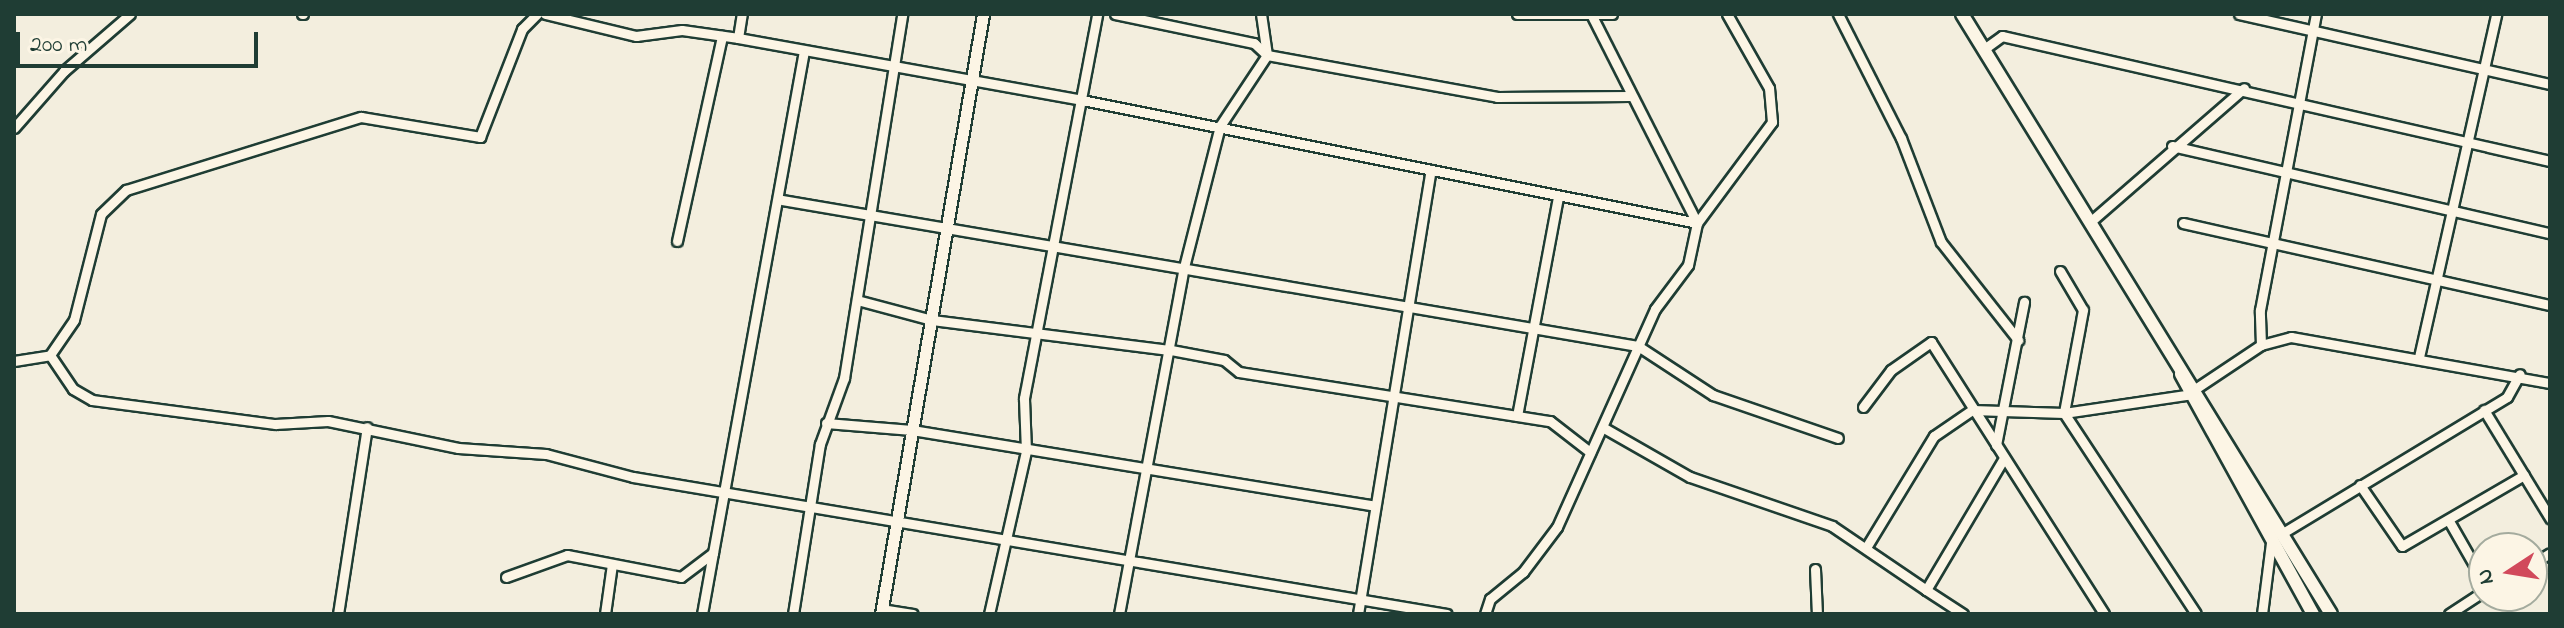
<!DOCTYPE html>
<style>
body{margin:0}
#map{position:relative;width:2564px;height:628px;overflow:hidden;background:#f3eede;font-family:"Indie Flower",sans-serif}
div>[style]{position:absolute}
.roads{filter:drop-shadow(2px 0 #1f3d34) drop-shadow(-2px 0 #1f3d34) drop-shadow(0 2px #1f3d34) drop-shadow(0 -2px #1f3d34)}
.minor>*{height:9px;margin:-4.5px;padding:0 4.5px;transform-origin:4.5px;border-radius:4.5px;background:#fcf5e5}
.tertiary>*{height:11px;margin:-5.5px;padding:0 5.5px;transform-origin:5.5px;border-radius:5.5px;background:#fcf5e5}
.secondary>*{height:12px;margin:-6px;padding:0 6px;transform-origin:6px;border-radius:6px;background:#fcf5e5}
span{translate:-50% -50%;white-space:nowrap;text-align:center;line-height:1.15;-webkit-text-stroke:8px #fcf5e5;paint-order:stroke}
.frame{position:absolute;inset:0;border:16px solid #1f3d34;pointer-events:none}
.north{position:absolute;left:2468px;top:532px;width:80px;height:80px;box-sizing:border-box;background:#fcf5e5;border:2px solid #a4ab9e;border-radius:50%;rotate:258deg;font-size:22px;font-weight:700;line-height:32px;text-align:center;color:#1f3d34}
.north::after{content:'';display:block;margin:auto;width:28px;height:36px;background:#d1495b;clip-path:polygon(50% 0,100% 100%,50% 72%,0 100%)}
.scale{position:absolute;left:16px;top:32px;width:242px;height:36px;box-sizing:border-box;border:4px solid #1f3d34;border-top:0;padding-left:10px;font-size:24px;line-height:28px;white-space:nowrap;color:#1f3d34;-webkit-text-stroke:6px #fcf5e5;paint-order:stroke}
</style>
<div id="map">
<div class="roads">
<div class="minor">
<i style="left:302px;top:14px;width:1px"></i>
<i style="left:545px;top:14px;width:94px;rotate:13.6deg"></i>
<i style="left:636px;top:36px;width:46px;rotate:-7.4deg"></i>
<i style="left:682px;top:30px;width:57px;rotate:8.1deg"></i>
<i style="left:738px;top:38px;width:350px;rotate:10.2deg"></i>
<i style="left:1082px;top:100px;width:627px;rotate:11.31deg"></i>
<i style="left:1115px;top:14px;width:142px;rotate:11.8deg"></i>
<i style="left:1254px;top:43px;width:18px;rotate:43deg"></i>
<i style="left:1267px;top:55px;width:234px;rotate:10.3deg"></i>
<i style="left:1497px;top:97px;width:133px;rotate:-0.4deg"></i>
<i style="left:1517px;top:14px;width:95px"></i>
<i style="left:1591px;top:14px;width:234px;rotate:63.1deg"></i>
<i style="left:1838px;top:14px;width:139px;rotate:63.1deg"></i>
<i style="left:1901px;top:138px;width:111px;rotate:69deg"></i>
<i style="left:1941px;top:242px;width:125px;rotate:51.8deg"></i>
<i style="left:2239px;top:14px;width:319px;rotate:12.7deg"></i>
<i style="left:738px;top:38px;width:24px;rotate:-81deg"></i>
<i style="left:1984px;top:49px;width:22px;rotate:-36deg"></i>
<i style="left:2002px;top:36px;width:562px;rotate:12.85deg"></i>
<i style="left:14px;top:128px;width:76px;rotate:-48.7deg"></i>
<i style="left:64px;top:71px;width:87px;rotate:-40.8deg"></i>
<i style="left:2172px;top:146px;width:388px;rotate:13deg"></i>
<i style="left:782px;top:200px;width:868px;rotate:9.68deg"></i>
<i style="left:1638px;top:346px;width:90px;rotate:33.2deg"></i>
<i style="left:1713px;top:395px;width:132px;rotate:19deg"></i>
<i style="left:2090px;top:222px;width:204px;rotate:-41deg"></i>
<i style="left:2183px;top:223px;width:376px;rotate:12.6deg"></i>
<i style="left:677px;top:241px;width:210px;rotate:-77.6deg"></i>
<i style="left:2060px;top:271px;width:45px;rotate:59.5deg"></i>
<i style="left:2083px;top:310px;width:105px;rotate:100.5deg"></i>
<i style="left:2064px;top:413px;width:240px;rotate:56.7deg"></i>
<i style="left:857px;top:300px;width:78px;rotate:14.9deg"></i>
<i style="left:932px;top:320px;width:241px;rotate:7.2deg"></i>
<i style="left:1171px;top:350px;width:54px;rotate:10.7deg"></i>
<i style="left:1224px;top:360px;width:19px;rotate:39deg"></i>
<i style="left:1239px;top:372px;width:315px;rotate:9deg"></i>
<i style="left:1550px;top:421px;width:51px;rotate:37.8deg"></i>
<i style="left:2261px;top:345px;width:35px;rotate:-92deg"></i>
<i style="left:2260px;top:310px;width:301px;rotate:-79.3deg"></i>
<i style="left:50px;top:355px;width:41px;rotate:55.9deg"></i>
<i style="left:73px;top:389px;width:22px;rotate:30deg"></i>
<i style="left:92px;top:400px;width:185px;rotate:7.5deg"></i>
<i style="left:275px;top:424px;width:53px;rotate:-3.2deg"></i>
<i style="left:328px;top:421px;width:133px;rotate:11.7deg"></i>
<i style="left:458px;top:448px;width:88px;rotate:3.9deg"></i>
<i style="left:546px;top:454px;width:90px;rotate:14.8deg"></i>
<i style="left:633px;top:477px;width:825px;rotate:9.55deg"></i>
<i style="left:2419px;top:357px;width:352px;rotate:-77.3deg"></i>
<i style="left:14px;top:361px;width:36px;rotate:-9deg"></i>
<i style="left:50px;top:355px;width:42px;rotate:-55.6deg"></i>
<i style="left:74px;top:320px;width:109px;rotate:-75.7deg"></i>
<i style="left:101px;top:214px;width:35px;rotate:-44deg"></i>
<i style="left:126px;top:190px;width:246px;rotate:-17.3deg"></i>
<i style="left:361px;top:117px;width:121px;rotate:9.5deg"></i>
<i style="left:480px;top:137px;width:116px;rotate:-68.7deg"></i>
<i style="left:522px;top:29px;width:21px;rotate:-45deg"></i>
<i style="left:1863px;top:407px;width:46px;rotate:-52.9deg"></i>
<i style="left:1891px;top:370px;width:49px;rotate:-35deg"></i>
<i style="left:1931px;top:342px;width:322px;rotate:57.5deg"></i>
<i style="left:2484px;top:410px;width:127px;rotate:58.6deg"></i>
<i style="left:1517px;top:416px;width:224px;rotate:-79.4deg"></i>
<i style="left:826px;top:423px;width:86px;rotate:4.7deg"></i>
<i style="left:912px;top:430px;width:469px;rotate:9.3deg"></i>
<i style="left:1604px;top:428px;width:99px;rotate:29.7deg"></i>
<i style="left:1690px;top:477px;width:150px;rotate:19deg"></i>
<i style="left:1832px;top:526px;width:114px;rotate:34.2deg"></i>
<i style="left:1996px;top:445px;width:146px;rotate:-78.9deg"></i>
<i style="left:2360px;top:485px;width:74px;rotate:55.5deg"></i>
<i style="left:2402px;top:546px;width:141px;rotate:-30.2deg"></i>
<i style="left:2449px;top:521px;width:70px;rotate:60.2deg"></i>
<i style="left:2281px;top:534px;width:264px;rotate:-31.2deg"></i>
<i style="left:2507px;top:397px;width:26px;rotate:-61deg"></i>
<i style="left:1867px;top:546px;width:129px;rotate:-58.7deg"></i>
<i style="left:1934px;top:436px;width:46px;rotate:-34.4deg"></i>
<i style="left:1972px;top:410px;width:92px;rotate:1.9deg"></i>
<i style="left:2064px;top:413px;width:123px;rotate:-8.4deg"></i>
<i style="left:2186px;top:395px;width:90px;rotate:-33.7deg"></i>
<i style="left:2261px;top:345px;width:31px;rotate:-15deg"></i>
<i style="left:2291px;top:337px;width:263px;rotate:10.1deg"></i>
<i style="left:2532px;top:564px;width:21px;rotate:-31deg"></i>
<i style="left:1815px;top:569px;width:45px;rotate:87.5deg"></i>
<i style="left:506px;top:577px;width:65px;rotate:-19.8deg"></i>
<i style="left:567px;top:555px;width:116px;rotate:10.9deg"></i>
<i style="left:681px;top:577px;width:40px;rotate:-37deg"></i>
<i style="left:713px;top:553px;width:510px;rotate:-79.73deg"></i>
<i style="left:881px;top:609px;width:32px;rotate:9deg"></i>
<i style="left:338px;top:614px;width:189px;rotate:-81.2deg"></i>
<i style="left:605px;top:614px;width:50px;rotate:-82deg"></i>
<i style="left:702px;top:614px;width:62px;rotate:-79.8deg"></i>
<i style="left:793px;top:614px;width:172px;rotate:-81deg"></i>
<i style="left:820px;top:444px;width:70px;rotate:-70deg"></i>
<i style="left:844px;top:378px;width:369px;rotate:-80.9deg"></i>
<i style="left:989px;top:614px;width:167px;rotate:-77.2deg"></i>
<i style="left:1026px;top:451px;width:53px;rotate:-92.2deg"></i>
<i style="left:1024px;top:398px;width:391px;rotate:-79.2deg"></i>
<i style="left:1119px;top:614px;width:349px;rotate:-79.4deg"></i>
<i style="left:1183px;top:271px;width:150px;rotate:-75.7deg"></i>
<i style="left:1220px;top:126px;width:85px;rotate:-56.5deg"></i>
<i style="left:1267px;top:55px;width:41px;rotate:-98.3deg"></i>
<i style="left:1358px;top:614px;width:450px;rotate:-80.7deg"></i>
<i style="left:1485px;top:614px;width:16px;rotate:-72deg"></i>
<i style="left:1490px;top:599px;width:43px;rotate:-39.3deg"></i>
<i style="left:1523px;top:572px;width:56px;rotate:-52.9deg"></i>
<i style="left:1557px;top:527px;width:239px;rotate:-65.8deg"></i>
<i style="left:1655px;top:309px;width:55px;rotate:-53.1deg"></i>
<i style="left:1688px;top:265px;width:43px;rotate:-77.9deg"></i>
<i style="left:1697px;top:223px;width:126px;rotate:-53.4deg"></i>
<i style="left:1772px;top:122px;width:34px;rotate:-95deg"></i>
<i style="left:1769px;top:88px;width:85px;rotate:-119.6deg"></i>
<i style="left:1963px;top:614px;width:44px;rotate:-147deg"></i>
<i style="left:1926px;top:590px;width:153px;rotate:-59.4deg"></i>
<i style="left:2262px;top:614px;width:72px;rotate:-82.8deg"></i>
<i style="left:2449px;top:614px;width:42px;rotate:-33.3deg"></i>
</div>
<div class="tertiary">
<i style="left:881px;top:614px;width:609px;rotate:-80.35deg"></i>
</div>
<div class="secondary">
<i style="left:1962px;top:14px;width:704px;rotate:58.41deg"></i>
<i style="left:2181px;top:374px;width:274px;rotate:61.2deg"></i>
</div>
</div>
<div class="frame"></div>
<div class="north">N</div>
<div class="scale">200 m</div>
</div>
